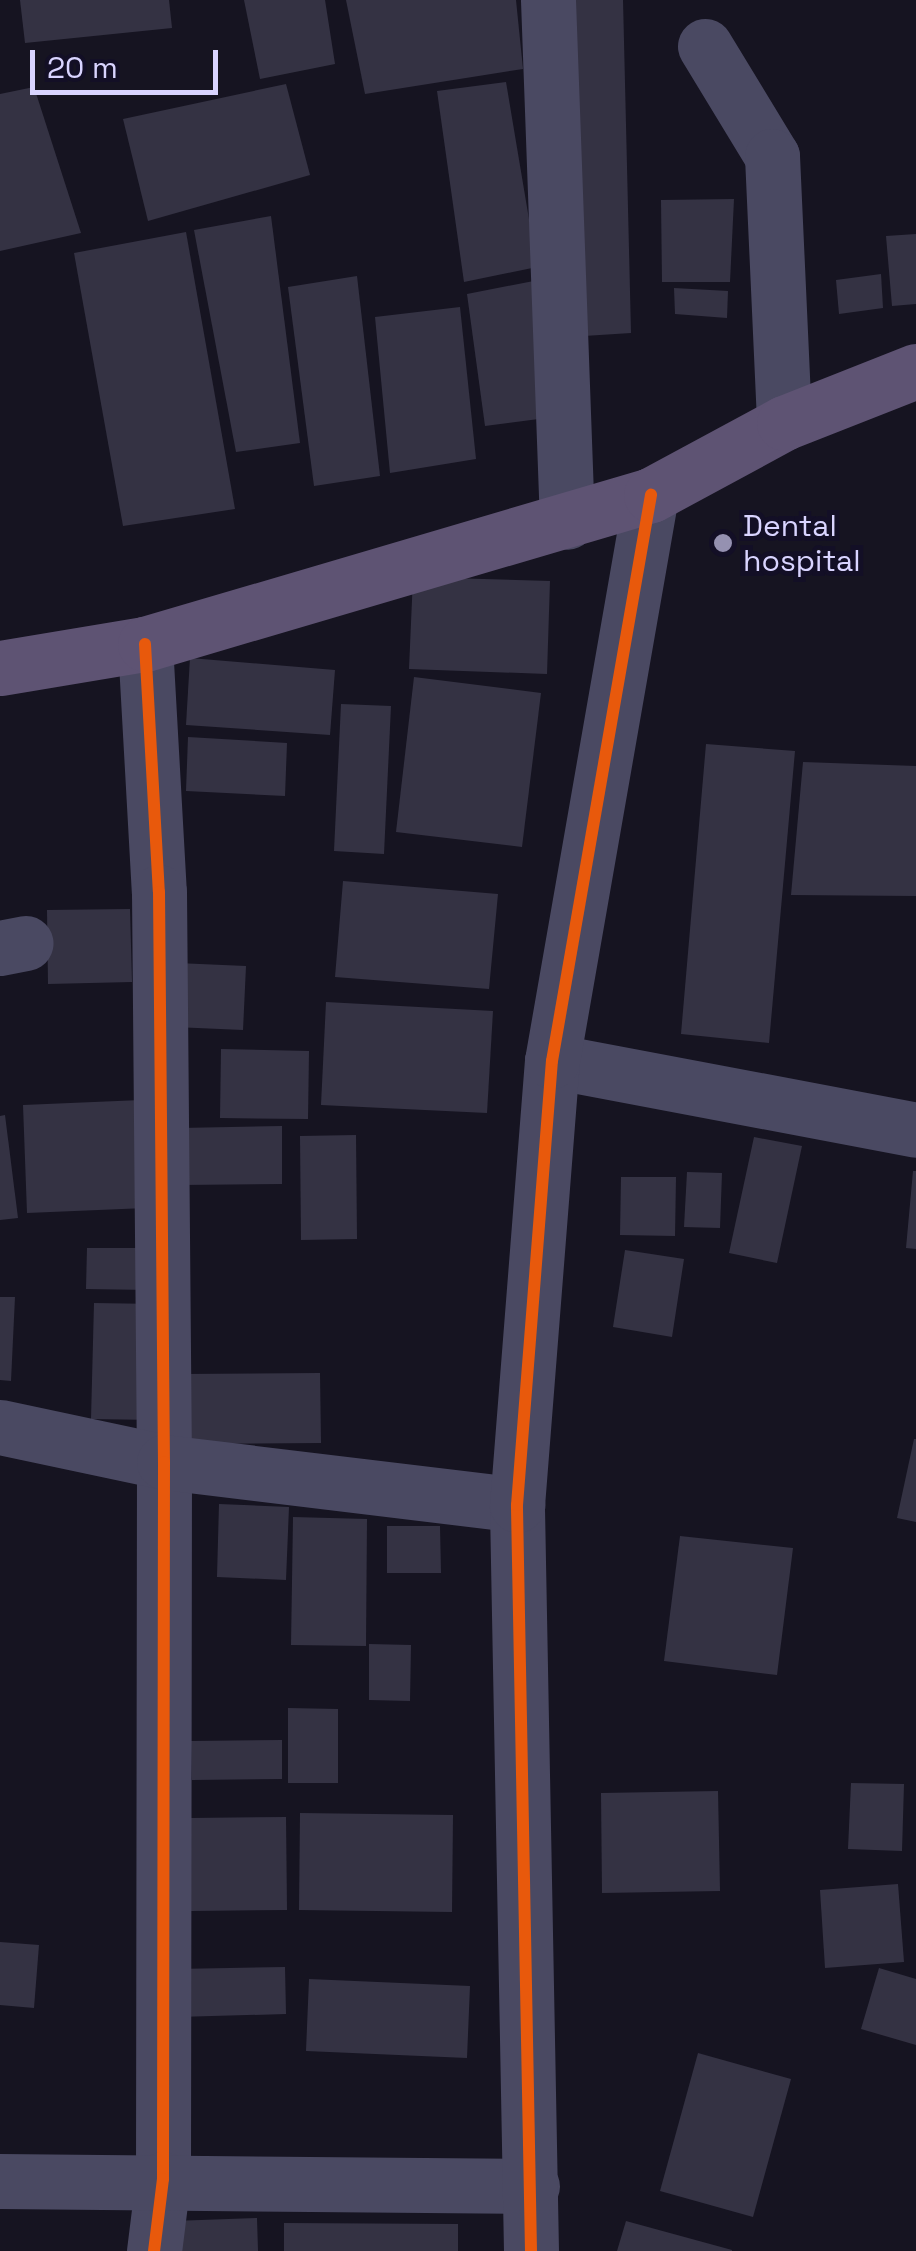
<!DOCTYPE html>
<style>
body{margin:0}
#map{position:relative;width:916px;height:2251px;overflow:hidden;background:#161421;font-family:"Space Grotesk",sans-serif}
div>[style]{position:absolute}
.building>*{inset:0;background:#343243}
.minor>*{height:55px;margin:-27.5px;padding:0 27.5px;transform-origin:27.5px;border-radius:27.5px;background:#4a4962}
.major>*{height:55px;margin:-27.5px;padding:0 27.5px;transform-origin:27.5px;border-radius:27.5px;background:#5e5373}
.cycleway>*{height:12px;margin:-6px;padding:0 6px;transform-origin:6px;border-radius:6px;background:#e8590c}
.dots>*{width:28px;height:28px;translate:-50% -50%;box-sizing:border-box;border:5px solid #130f26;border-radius:50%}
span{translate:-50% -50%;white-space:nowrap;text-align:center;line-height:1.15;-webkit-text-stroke:10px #130f26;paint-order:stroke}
.poi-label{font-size:30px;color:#d9d4ff}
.left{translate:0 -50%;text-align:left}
.scale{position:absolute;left:30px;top:50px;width:188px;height:45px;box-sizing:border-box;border:5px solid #d9d4ff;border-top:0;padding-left:12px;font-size:30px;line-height:35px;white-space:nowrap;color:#d9d4ff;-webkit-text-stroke:8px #130f26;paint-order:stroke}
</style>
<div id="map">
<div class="building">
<i style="clip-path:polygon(20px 0,169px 0,172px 28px,25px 43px)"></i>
<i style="clip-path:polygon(244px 0,325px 0,335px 64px,260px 79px)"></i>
<i style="clip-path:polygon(346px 0,516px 0,523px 69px,365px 94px)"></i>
<i style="clip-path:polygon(566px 0,623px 0,631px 333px,584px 336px)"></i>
<i style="clip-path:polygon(506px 82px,537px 267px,464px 282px,437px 91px)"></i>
<i style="clip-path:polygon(286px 84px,310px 175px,148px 221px,123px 119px)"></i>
<i style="clip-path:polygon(34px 87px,81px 233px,0 251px,0 94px)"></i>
<i style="clip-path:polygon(734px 199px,730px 282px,662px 282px,661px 200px)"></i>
<i style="clip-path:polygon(271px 216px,300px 443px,236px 452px,194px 230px)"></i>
<i style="clip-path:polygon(186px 232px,235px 509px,123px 526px,74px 253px)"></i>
<i style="clip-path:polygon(916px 234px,916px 304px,892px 306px,886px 236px)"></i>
<i style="clip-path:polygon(881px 274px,883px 308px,839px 314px,836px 280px)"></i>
<i style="clip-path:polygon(357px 276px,380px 476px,314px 486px,288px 287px)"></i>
<i style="clip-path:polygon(544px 279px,554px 417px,485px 426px,467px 294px)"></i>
<i style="clip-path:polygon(674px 288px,728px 291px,727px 318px,675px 314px)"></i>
<i style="clip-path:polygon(460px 307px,476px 459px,390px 473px,375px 317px)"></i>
<i style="clip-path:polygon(413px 577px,550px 581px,547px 674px,409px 669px)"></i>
<i style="clip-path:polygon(190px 658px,335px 670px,330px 735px,186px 725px)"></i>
<i style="clip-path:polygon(414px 677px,541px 693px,522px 847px,396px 832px)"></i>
<i style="clip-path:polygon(341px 704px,391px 706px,384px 854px,334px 851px)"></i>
<i style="clip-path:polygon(188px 737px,287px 743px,285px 796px,186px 791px)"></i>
<i style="clip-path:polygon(706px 744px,795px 751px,769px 1043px,681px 1034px)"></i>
<i style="clip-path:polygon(803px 762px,916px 766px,916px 896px,791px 895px)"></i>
<i style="clip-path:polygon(343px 881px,498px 894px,489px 989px,335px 977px)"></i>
<i style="clip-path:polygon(130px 909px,132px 982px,48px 984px,47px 910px)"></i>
<i style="clip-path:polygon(177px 963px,246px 966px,243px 1030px,174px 1027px)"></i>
<i style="clip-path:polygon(326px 1002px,493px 1011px,487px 1113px,321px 1105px)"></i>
<i style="clip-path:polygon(221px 1049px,309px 1051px,308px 1119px,220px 1118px)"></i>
<i style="clip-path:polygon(141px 1100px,146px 1208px,27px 1213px,23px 1105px)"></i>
<i style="clip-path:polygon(5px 1115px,18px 1218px,0 1220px,0 1116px)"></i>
<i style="clip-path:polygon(282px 1126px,282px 1184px,180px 1185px,180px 1128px)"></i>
<i style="clip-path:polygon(356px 1135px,357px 1239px,301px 1240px,300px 1136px)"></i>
<i style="clip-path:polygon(754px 1137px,802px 1146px,777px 1263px,729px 1253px)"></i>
<i style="clip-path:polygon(913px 1171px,916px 1171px,916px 1249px,906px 1248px)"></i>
<i style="clip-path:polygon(687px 1172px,722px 1173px,720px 1228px,684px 1227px)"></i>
<i style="clip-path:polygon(621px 1177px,676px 1177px,675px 1236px,620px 1235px)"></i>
<i style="clip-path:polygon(87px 1248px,149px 1248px,149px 1290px,86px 1289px)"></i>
<i style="clip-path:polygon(625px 1250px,684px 1259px,672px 1337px,613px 1327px)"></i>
<i style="clip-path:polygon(0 1297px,15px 1297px,11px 1381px,0 1380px)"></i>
<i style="clip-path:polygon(94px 1303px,158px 1304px,155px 1420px,91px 1419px)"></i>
<i style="clip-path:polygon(320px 1373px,321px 1443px,183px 1444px,183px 1374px)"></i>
<i style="clip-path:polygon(914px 1439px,916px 1439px,916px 1522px,897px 1518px)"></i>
<i style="clip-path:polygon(219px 1504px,289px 1507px,286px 1580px,217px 1577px)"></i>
<i style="clip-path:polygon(293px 1517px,367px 1519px,366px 1646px,291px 1645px)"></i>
<i style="clip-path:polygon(387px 1526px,440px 1526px,441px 1573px,387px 1573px)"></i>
<i style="clip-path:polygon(680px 1536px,793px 1548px,777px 1675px,664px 1661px)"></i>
<i style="clip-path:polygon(369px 1644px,411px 1645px,410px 1701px,369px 1700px)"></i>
<i style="clip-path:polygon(288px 1708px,338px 1709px,338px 1783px,288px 1783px)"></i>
<i style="clip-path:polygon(282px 1740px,282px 1779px,192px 1780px,191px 1741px)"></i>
<i style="clip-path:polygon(851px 1783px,904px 1784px,902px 1851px,848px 1849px)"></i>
<i style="clip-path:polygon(718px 1791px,720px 1891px,602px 1893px,601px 1793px)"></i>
<i style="clip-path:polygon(300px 1813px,453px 1815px,452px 1912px,299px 1910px)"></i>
<i style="clip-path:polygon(286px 1817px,287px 1910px,191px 1911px,190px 1818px)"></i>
<i style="clip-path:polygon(898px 1884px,904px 1962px,825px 1968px,820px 1890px)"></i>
<i style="clip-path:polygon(0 1942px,39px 1945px,34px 2008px,0 2005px)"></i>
<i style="clip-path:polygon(285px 1967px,286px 2014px,177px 2017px,175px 1969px)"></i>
<i style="clip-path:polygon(879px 1968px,916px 1979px,916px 2045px,861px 2029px)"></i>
<i style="clip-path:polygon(309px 1979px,470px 1986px,467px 2058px,306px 2051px)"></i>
<i style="clip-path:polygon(698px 2053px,791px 2079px,753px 2217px,660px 2191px)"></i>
<i style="clip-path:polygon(257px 2218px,258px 2251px,174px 2251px,173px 2221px)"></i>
<i style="clip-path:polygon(626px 2221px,732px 2250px,732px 2251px,617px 2251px)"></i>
<i style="clip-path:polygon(284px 2223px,458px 2224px,458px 2251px,284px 2251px)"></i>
</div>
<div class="minor">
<i style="left:548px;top:0;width:522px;rotate:87.92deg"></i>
<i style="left:705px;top:46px;width:129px;rotate:58.7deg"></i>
<i style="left:772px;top:156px;width:267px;rotate:87.4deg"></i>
<i style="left:145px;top:644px;width:248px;rotate:86.8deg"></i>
<i style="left:159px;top:892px;width:570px;rotate:89.5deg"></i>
<i style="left:164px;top:1462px;width:717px;rotate:90.08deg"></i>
<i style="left:163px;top:2179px;width:73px;rotate:97.1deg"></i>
<i style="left:0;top:948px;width:26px;rotate:-11deg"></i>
<i style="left:552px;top:1061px;width:370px;rotate:10.7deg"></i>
<i style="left:0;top:1427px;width:168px;rotate:12deg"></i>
<i style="left:164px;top:1462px;width:356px;rotate:6.9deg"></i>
<i style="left:0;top:2181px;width:532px;rotate:0.54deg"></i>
<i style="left:531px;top:2251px;width:746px;rotate:-91.08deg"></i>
<i style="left:517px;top:1505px;width:445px;rotate:-85.5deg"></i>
<i style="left:552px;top:1061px;width:575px;rotate:-80.08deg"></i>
</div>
<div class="major">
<i style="left:0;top:668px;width:147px;rotate:-9.4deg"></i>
<i style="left:145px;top:644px;width:527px;rotate:-16.41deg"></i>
<i style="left:651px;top:495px;width:151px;rotate:-28.4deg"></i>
<i style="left:784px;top:423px;width:142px;rotate:-21.5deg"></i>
</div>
<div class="cycleway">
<i style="left:145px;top:644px;width:248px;rotate:86.8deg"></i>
<i style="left:159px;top:892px;width:570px;rotate:89.5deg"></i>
<i style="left:164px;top:1462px;width:717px;rotate:90.08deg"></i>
<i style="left:163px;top:2179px;width:73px;rotate:97.1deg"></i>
<i style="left:531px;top:2251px;width:746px;rotate:-91.08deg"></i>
<i style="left:517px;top:1505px;width:445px;rotate:-85.5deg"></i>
<i style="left:552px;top:1061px;width:575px;rotate:-80.08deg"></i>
</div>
<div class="dots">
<i style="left:723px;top:543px;background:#9591b1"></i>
</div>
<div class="poi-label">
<span class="left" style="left:743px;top:543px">Dental<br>hospital</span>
</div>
<div class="scale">20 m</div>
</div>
